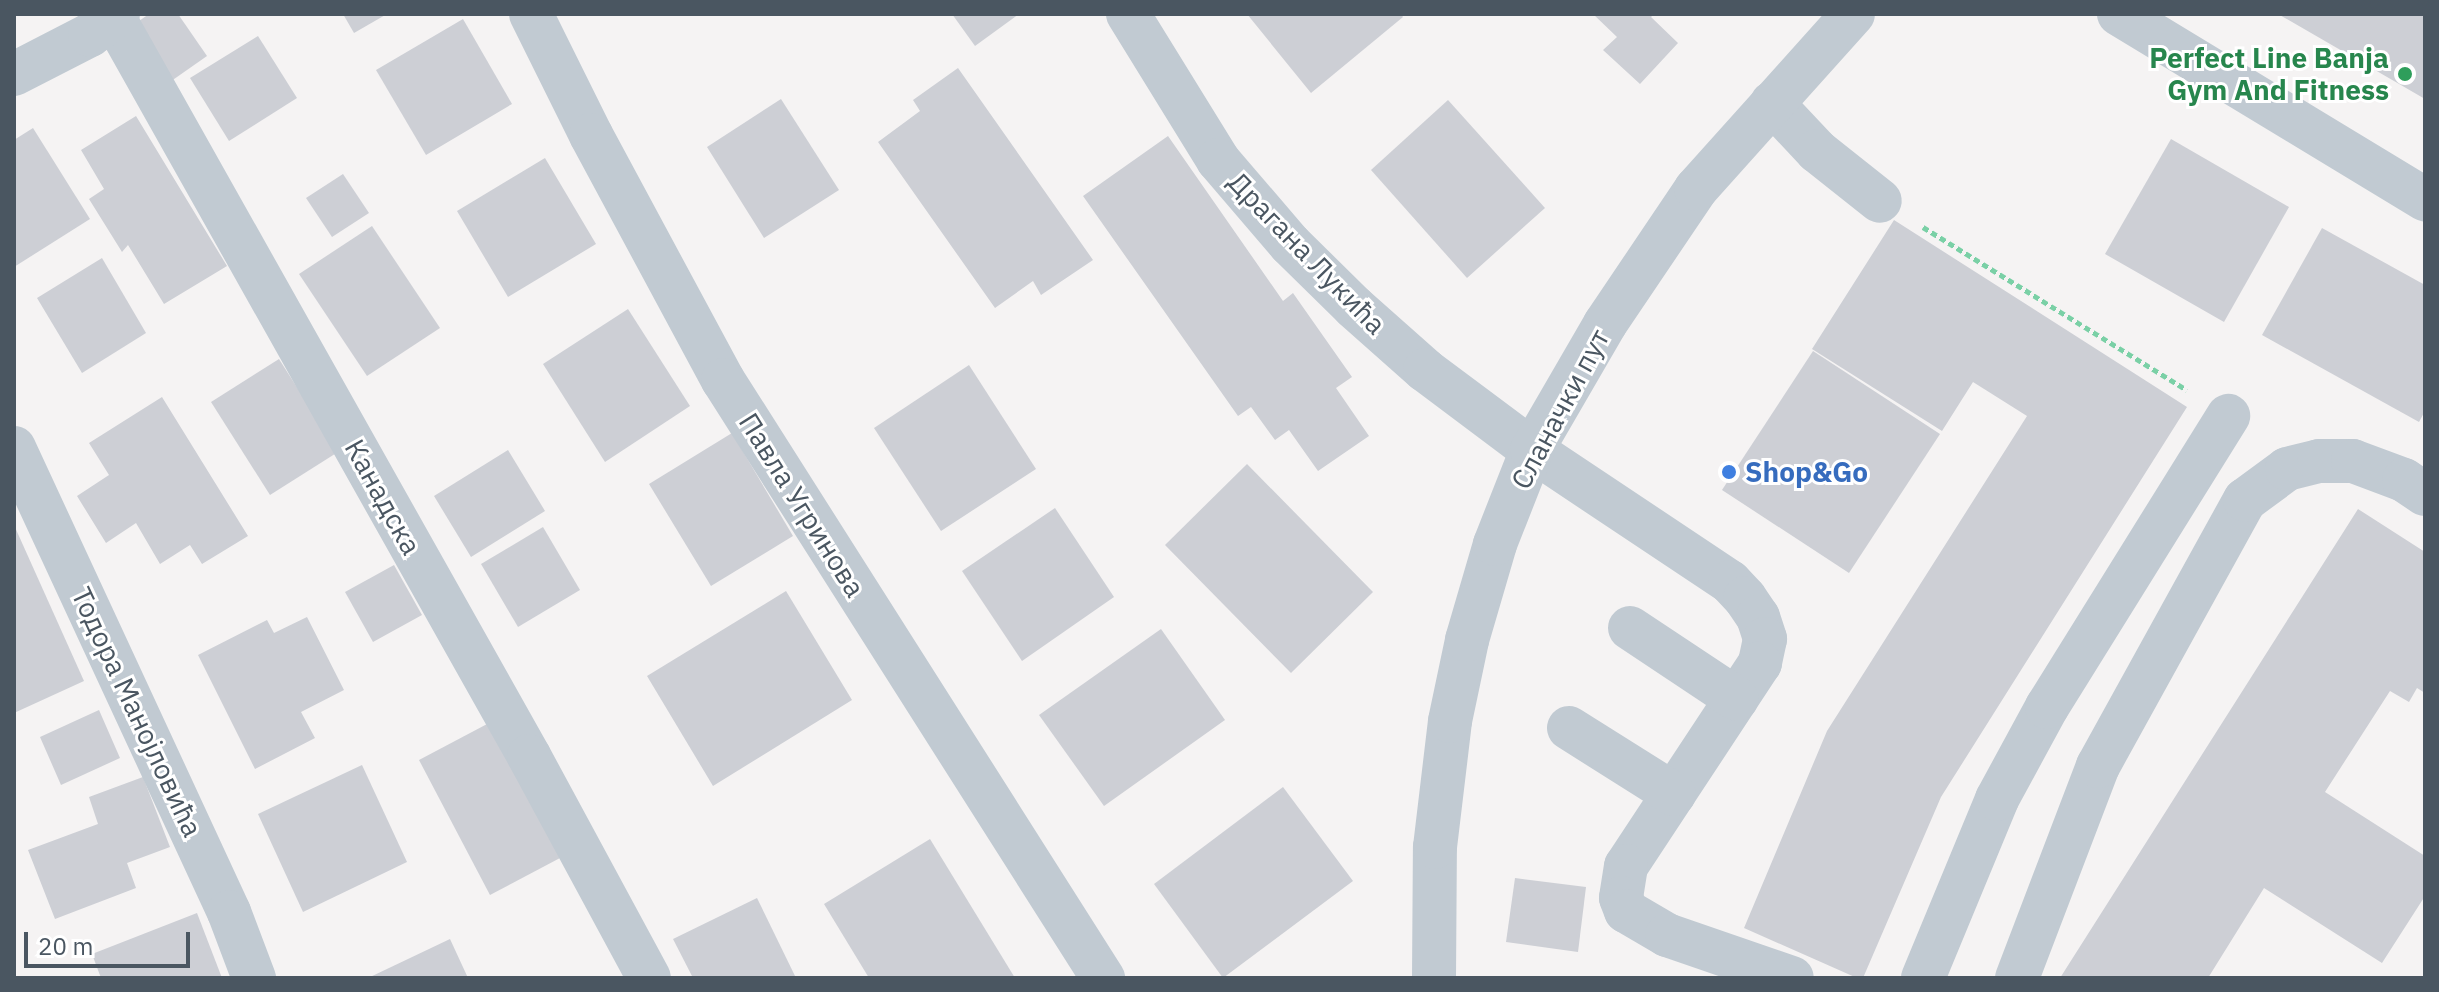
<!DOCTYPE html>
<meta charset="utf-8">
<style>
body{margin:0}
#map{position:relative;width:2439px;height:992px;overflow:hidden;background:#f5f3f3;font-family:"IBM Plex Sans",sans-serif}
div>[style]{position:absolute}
.building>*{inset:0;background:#cdcfd5}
.path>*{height:5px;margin-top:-2.5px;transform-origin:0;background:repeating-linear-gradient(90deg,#7ad0a6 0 6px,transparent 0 10px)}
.minor>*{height:44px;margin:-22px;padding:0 22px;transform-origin:22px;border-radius:22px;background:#c1cad2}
.dots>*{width:22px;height:22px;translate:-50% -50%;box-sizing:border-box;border:4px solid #fff;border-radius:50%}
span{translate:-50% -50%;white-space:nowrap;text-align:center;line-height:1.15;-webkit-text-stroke:6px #fff;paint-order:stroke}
.leisure-label{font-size:28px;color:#27864d;font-weight:700}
.right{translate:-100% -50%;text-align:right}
.street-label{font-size:28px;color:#4a5661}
.shop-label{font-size:28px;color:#366cbe;font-weight:700}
.left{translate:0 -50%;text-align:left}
.frame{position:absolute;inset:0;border:16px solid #4a5661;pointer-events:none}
.scale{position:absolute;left:24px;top:932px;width:166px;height:36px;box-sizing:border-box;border:4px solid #4a5661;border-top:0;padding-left:10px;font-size:24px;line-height:28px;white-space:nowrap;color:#4a5661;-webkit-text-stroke:6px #fff;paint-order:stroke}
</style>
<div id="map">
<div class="building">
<i style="clip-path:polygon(149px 14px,178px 14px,207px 56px,167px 84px,129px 28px)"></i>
<i style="clip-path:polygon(343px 14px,387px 14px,354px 33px)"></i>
<i style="clip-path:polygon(952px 14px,1019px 14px,975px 46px)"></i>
<i style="clip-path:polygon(1247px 14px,1401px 14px,1403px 17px,1311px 93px)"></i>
<i style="clip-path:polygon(1593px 14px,1654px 14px,1651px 17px,1678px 43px,1640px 84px,1603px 50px,1617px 37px)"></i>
<i style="clip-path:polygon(2278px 14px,2425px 14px,2425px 99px,2356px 59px)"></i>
<i style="clip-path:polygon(463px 19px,512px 104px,426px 155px,376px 70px)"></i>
<i style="clip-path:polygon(258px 36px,297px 98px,229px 141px,190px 78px)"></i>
<i style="clip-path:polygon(958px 68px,1093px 260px,1041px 295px,1033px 281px,995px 308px,878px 142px,920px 111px,913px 100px)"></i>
<i style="clip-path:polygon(781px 99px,839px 190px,764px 238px,707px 147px)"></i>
<i style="clip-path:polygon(1448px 100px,1545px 208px,1467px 278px,1371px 170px)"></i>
<i style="clip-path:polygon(136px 116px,227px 266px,164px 304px,128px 245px,122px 252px,89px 199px,104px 189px,81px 150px)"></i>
<i style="clip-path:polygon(33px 128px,90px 219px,14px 267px,14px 140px)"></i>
<i style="clip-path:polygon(1168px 136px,1283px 301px,1293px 293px,1352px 377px,1336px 388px,1369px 436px,1318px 471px,1289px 430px,1275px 440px,1251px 407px,1238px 416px,1083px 196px)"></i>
<i style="clip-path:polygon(2171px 139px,2289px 207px,2224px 322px,2105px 254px)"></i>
<i style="clip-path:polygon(545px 158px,596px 244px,508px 297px,457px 211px)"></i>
<i style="clip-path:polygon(343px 174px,369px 213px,332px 237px,306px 198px)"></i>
<i style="clip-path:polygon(1894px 220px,2187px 407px,1941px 797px,1863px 978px,1857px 978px,1744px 928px,1827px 731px,2027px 416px,1973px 382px,1942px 431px,1812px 349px)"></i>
<i style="clip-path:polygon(372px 226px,440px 328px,367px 376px,299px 274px)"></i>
<i style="clip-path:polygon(2322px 228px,2425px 285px,2425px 411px,2419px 422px,2262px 335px)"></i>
<i style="clip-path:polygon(102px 258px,146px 333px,82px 373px,37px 298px)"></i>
<i style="clip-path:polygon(628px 309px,690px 406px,605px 462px,543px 364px)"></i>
<i style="clip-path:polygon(1813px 351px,1940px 434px,1849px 573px,1722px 490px)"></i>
<i style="clip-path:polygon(279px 359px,338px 452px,270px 495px,211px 402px)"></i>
<i style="clip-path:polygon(969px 365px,1036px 469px,941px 531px,874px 428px)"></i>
<i style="clip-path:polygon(162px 397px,248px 536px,202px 564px,190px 545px,160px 564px,136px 523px,106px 543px,77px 496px,109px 475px,89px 443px)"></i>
<i style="clip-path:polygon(732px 433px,793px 536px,711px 586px,649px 484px)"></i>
<i style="clip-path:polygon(508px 450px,545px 511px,471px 557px,434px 496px)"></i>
<i style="clip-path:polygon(1247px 464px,1373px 592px,1291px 673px,1165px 545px)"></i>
<i style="clip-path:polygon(1055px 508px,1114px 597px,1022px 661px,962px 571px)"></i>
<i style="clip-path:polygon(2358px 509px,2425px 552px,2425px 693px,2417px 688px,2409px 702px,2390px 691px,2325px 792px,2425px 856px,2425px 896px,2382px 963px,2264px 888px,2208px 978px,2060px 978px)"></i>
<i style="clip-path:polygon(14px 525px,84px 681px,14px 713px)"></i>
<i style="clip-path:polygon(543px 527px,580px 590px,518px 627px,481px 564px)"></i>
<i style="clip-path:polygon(394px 565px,422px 615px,373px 642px,345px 592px)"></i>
<i style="clip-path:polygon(786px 591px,852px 700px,713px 786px,647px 676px)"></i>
<i style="clip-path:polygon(307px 617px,344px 690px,301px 712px,315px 738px,255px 769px,198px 655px,267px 620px,274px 633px)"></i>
<i style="clip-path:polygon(1161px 629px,1225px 720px,1104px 806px,1039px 715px)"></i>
<i style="clip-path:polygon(99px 710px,120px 758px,61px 785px,40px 737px)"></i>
<i style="clip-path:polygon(489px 723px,560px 858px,490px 895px,419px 760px)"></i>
<i style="clip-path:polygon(362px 765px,407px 862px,303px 912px,258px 814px)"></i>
<i style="clip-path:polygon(143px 777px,170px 847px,127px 863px,136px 888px,55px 919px,28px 850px,98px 824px,89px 797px)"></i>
<i style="clip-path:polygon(1283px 787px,1353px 881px,1223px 978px,1154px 884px)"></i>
<i style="clip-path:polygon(930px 839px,1015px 978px,869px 978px,824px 904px)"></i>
<i style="clip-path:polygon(1515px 878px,1586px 887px,1578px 952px,1506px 942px)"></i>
<i style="clip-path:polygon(757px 898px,796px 978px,693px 978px,673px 939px)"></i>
<i style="clip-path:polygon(197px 913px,222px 978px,101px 978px,92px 954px)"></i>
<i style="clip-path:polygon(450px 939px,468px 978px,368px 978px)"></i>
</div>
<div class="path">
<i style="left:1923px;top:227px;width:310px;rotate:31.7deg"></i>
</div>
<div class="minor">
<i style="left:531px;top:14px;width:135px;rotate:63.6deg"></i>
<i style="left:591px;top:135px;width:278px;rotate:61.7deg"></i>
<i style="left:723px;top:380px;width:709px;rotate:57.57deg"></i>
<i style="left:1128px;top:14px;width:172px;rotate:58.3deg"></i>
<i style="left:1218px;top:160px;width:111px;rotate:49.4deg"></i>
<i style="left:1290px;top:244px;width:90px;rotate:44.5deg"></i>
<i style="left:1354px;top:307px;width:95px;rotate:41.6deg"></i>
<i style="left:1425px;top:370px;width:134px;rotate:36.8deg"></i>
<i style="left:1532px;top:450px;width:238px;rotate:33.7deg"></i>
<i style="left:1730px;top:582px;width:22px;rotate:47deg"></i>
<i style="left:1745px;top:598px;width:23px;rotate:56deg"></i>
<i style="left:1758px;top:617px;width:23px;rotate:72deg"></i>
<i style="left:1765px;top:639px;width:25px;rotate:102deg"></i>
<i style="left:1760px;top:663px;width:243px;rotate:123.4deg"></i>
<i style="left:1626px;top:866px;width:32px;rotate:99deg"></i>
<i style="left:1621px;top:898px;width:14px;rotate:69deg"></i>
<i style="left:1626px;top:911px;width:48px;rotate:30.3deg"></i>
<i style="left:1667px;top:935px;width:132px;rotate:19deg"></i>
<i style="left:2119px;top:14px;width:358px;rotate:31.2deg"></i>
<i style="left:114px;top:18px;width:847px;rotate:60.65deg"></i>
<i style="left:529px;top:756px;width:252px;rotate:61.6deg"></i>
<i style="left:14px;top:74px;width:85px;rotate:-27.2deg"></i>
<i style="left:90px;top:35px;width:35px;rotate:-37deg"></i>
<i style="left:1772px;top:103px;width:66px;rotate:46.8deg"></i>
<i style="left:1817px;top:151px;width:80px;rotate:38.4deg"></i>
<i style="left:14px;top:448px;width:511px;rotate:65.14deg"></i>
<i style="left:229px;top:912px;width:71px;rotate:69.3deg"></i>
<i style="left:1630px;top:628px;width:128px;rotate:33.6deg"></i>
<i style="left:1569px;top:728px;width:124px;rotate:32.2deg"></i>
<i style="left:1434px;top:978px;width:131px;rotate:-89.6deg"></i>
<i style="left:1435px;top:847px;width:127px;rotate:-83.2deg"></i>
<i style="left:1450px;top:721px;width:83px;rotate:-78.1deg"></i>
<i style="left:1467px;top:640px;width:100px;rotate:-73.7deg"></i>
<i style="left:1495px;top:544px;width:101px;rotate:-68.5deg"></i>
<i style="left:1532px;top:450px;width:146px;rotate:-59.9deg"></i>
<i style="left:1605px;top:324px;width:163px;rotate:-56deg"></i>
<i style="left:1696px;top:189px;width:235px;rotate:-48.1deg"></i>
<i style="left:1923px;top:978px;width:194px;rotate:-67.5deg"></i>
<i style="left:1997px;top:799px;width:105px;rotate:-61.5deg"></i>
<i style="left:2047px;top:707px;width:343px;rotate:-58.1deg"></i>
<i style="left:2017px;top:978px;width:227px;rotate:-69.1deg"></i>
<i style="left:2098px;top:766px;width:304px;rotate:-61.1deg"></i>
<i style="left:2245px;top:500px;width:52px;rotate:-36.4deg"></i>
<i style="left:2287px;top:469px;width:33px;rotate:-14deg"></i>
<i style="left:2319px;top:461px;width:34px"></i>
<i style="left:2353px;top:461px;width:54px;rotate:20.4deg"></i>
<i style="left:2404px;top:480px;width:25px;rotate:34deg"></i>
</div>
<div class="dots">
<i style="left:2405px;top:74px;background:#2e9e5b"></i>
<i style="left:1729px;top:472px;background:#3f7fe0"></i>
</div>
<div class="leisure-label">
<span class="right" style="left:2389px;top:74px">Perfect Line Banja<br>Gym And Fitness</span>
</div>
<div class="street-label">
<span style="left:1307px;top:253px;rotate:46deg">Драгана Лукића</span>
<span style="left:1560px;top:409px;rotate:-62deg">Сланачки пут</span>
<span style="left:383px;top:497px;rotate:61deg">Канадска</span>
<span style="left:802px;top:505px;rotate:58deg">Павла Угринова</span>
<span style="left:137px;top:712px;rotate:65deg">Тодора Манојловића</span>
</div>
<div class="shop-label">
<span class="left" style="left:1745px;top:472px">Shop&amp;Go</span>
</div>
<div class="frame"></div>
<div class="scale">20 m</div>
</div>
